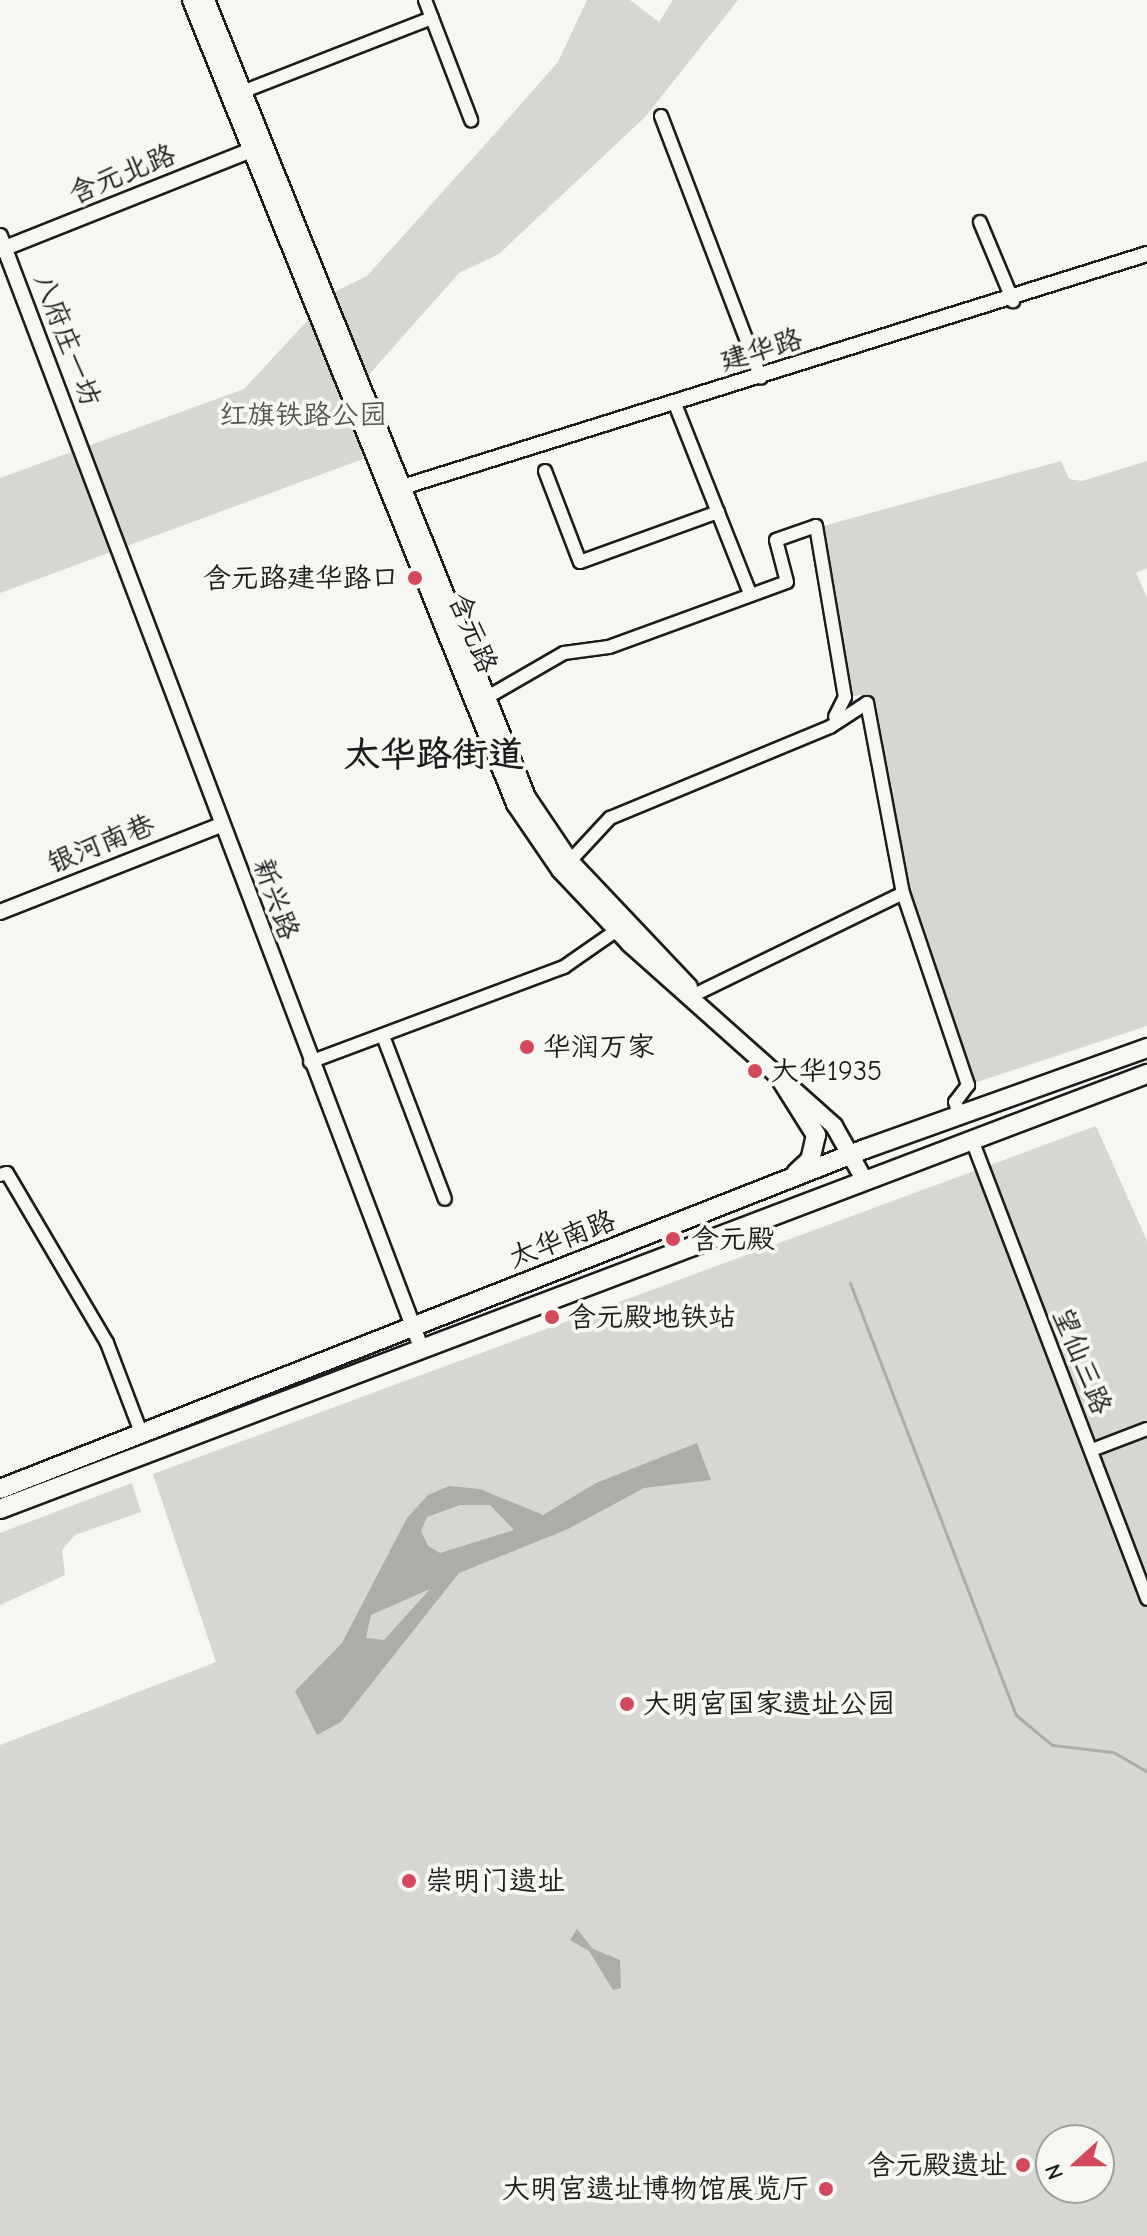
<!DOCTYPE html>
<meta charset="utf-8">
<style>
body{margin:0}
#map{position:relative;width:1147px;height:2236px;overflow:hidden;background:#f6f6f2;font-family:"Comic Neue","LXGW WenKai TC",sans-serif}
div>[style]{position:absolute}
.green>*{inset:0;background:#d6d6d2}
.water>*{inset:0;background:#acaca9}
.stream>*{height:3px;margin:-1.5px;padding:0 1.5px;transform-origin:1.5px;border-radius:1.5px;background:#acaca9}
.roads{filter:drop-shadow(2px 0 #1c1c1c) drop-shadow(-2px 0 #1c1c1c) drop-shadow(0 2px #1c1c1c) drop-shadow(0 -2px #1c1c1c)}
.minor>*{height:12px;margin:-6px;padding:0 6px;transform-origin:6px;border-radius:6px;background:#f6f6f2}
.tertiary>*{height:14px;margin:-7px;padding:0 7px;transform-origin:7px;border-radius:7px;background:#f6f6f2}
.secondary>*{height:16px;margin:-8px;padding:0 8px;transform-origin:8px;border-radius:8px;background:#f6f6f2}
.primary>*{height:18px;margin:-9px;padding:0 9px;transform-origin:9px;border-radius:9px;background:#f6f6f2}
.dots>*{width:22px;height:22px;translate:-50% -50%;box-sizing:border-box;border:4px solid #f6f6f2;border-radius:50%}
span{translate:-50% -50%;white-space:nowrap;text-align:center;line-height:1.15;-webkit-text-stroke:8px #f6f6f2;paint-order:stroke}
.street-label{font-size:28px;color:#1c1c1c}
.park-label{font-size:28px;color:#545453}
.poi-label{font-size:28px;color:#1c1c1c}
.right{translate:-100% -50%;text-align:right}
.left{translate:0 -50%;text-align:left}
.district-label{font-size:36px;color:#1c1c1c;font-weight:700}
.north{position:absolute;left:1035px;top:2124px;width:80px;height:80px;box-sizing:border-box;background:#f6f6f2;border:2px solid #9f9f9c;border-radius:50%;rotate:249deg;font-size:22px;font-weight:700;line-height:32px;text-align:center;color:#1c1c1c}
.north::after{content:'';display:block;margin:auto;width:28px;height:36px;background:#d1495b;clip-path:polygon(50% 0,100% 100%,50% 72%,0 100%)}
</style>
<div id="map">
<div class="green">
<i style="clip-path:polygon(587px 0,630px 0,659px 22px,673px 0,738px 0,645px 117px,499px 254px,459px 273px,366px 378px,363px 459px,0 593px,0 478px,244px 389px,334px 292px,367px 276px,499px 129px,558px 62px)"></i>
<i style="clip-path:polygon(1061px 461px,1069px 479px,1082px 481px,1147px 461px,1147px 568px,1136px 573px,1147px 597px,1147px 1026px,971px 1084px,910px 894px,870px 694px,848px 697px,820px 540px,823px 526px)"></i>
<i style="clip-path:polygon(evenodd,1096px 1126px,1147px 1241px,1147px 2236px,0 2236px,0 1745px,216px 1662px,153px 1474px,1096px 1126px,1051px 2140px,1099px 2140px,1099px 2188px,1051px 2188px,1051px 2140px)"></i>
<i style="clip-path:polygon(132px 1483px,141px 1512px,75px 1535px,62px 1550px,65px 1575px,0 1605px,0 1533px)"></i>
</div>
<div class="water">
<i style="clip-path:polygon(evenodd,697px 1443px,711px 1480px,644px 1488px,568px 1529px,459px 1573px,341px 1722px,317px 1735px,295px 1691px,342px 1643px,407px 1518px,428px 1495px,449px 1486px,480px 1489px,543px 1515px,596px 1483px,697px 1443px,460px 1505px,490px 1505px,514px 1530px,440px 1553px,428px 1546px,421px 1531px,427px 1517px,460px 1505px,697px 1443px,430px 1589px,384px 1640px,366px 1638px,371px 1615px,430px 1589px)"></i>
<i style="clip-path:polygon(577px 1929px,593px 1949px,620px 1960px,621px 1988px,613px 1990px,589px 1951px,570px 1940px)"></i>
</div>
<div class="stream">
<i style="left:850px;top:1283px;width:463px;rotate:69deg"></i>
<i style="left:1016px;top:1715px;width:47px;rotate:39.8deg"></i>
<i style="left:1052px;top:1745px;width:61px;rotate:6.5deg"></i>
<i style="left:1113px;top:1752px;width:39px;rotate:30deg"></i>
</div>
<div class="roads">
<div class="minor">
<i style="left:425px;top:0;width:129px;rotate:69deg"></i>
<i style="left:242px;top:92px;width:204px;rotate:-21.3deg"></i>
<i style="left:661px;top:116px;width:280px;rotate:69.1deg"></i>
<i style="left:980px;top:222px;width:86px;rotate:67.3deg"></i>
<i style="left:675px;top:404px;width:203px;rotate:68.4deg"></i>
<i style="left:545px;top:471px;width:97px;rotate:69deg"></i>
<i style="left:580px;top:562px;width:147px;rotate:-19.9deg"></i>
<i style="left:486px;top:698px;width:90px;rotate:-30deg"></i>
<i style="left:564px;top:653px;width:45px;rotate:-7.6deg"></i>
<i style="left:609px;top:647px;width:189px;rotate:-20.1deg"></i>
<i style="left:787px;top:582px;width:43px;rotate:-104.7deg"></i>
<i style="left:776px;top:540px;width:42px;rotate:-19.3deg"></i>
<i style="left:816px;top:526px;width:173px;rotate:80.4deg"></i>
<i style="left:845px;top:697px;width:22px;rotate:117deg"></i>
<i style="left:570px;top:861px;width:59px;rotate:-47.1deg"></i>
<i style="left:610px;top:818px;width:238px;rotate:-22.5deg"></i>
<i style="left:830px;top:727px;width:44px;rotate:-33deg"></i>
<i style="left:867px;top:703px;width:193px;rotate:79.3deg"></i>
<i style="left:903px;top:893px;width:203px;rotate:71.3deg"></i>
<i style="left:968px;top:1085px;width:21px;rotate:127deg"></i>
<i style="left:955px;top:1102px;width:15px;rotate:70deg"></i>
<i style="left:696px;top:994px;width:230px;rotate:-26deg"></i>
<i style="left:383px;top:1036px;width:174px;rotate:69.2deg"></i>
<i style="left:310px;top:1062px;width:271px;rotate:-20.5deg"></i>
<i style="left:564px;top:967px;width:65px;rotate:-34.9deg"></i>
<i style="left:972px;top:1140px;width:491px;rotate:69.1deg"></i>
<i style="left:0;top:1175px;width:7px;rotate:-16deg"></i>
<i style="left:7px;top:1173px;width:197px;rotate:59.5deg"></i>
<i style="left:107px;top:1343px;width:98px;rotate:69.2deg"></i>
<i style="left:1092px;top:1450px;width:59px;rotate:-20.9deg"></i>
</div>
<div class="tertiary">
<i style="left:0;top:236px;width:1191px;rotate:69.25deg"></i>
<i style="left:0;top:250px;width:279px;rotate:-21.7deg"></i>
<i style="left:393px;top:490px;width:790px;rotate:-17.38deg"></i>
<i style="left:0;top:912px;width:238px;rotate:-21.5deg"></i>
</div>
<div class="secondary">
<i style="left:191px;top:0;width:867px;rotate:68.05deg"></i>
<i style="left:515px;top:804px;width:80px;rotate:55.7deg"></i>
<i style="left:560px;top:870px;width:102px;rotate:46.6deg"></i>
<i style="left:630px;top:944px;width:273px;rotate:41.7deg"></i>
<i style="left:834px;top:1126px;width:63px;rotate:60.6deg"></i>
<i style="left:206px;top:0;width:859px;rotate:68.06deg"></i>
<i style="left:527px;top:797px;width:77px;rotate:56.1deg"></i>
<i style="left:570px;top:861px;width:173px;rotate:46.6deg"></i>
</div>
<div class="primary">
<i style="left:782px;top:1081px;width:64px;rotate:57.8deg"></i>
<i style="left:816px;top:1135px;width:26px;rotate:103deg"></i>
<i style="left:810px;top:1160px;width:19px;rotate:137deg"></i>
<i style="left:0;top:1489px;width:929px;rotate:-21.46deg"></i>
<i style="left:865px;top:1149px;width:300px;rotate:-19.7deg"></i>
<i style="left:0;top:1509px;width:1227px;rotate:-20.77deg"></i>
</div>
</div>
<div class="dots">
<i style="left:415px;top:578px;background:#d1495b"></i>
<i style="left:527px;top:1047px;background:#d1495b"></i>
<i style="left:755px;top:1071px;background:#d1495b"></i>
<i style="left:673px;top:1239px;background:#d1495b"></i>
<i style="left:552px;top:1317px;background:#d1495b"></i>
<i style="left:627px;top:1704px;background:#d1495b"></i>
<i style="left:409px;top:1881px;background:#d1495b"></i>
<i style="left:1023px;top:2165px;background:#d1495b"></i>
<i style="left:826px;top:2189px;background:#d1495b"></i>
</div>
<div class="street-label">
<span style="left:122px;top:174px;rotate:-22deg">含元北路</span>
<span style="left:67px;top:340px;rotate:69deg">八府庄一坊</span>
<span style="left:761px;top:350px;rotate:-17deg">建华路</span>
<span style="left:473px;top:633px;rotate:68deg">含元路</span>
<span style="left:101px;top:844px;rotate:-22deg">银河南巷</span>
<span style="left:276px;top:899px;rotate:70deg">新兴路</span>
<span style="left:562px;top:1239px;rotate:-21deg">太华南路</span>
<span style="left:1082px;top:1361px;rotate:68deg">望仙三路</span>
</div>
<div class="park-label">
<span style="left:303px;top:415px">红旗铁路公园</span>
</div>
<div class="poi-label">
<span class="right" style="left:399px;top:578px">含元路建华路口</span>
<span class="left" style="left:543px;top:1047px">华润万家</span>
<span class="left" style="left:771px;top:1071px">大华1935</span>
<span class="left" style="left:691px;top:1239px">含元殿</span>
<span class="left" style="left:568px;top:1317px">含元殿地铁站</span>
<span class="left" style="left:643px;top:1704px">大明宫国家遗址公园</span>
<span class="left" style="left:425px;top:1881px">崇明门遗址</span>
<span class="right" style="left:1007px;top:2165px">含元殿遗址</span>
<span class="right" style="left:810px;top:2189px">大明宫遗址博物馆展览厅</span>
</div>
<div class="district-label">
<span style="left:434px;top:755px">太华路街道</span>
</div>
<div class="north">N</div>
</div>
